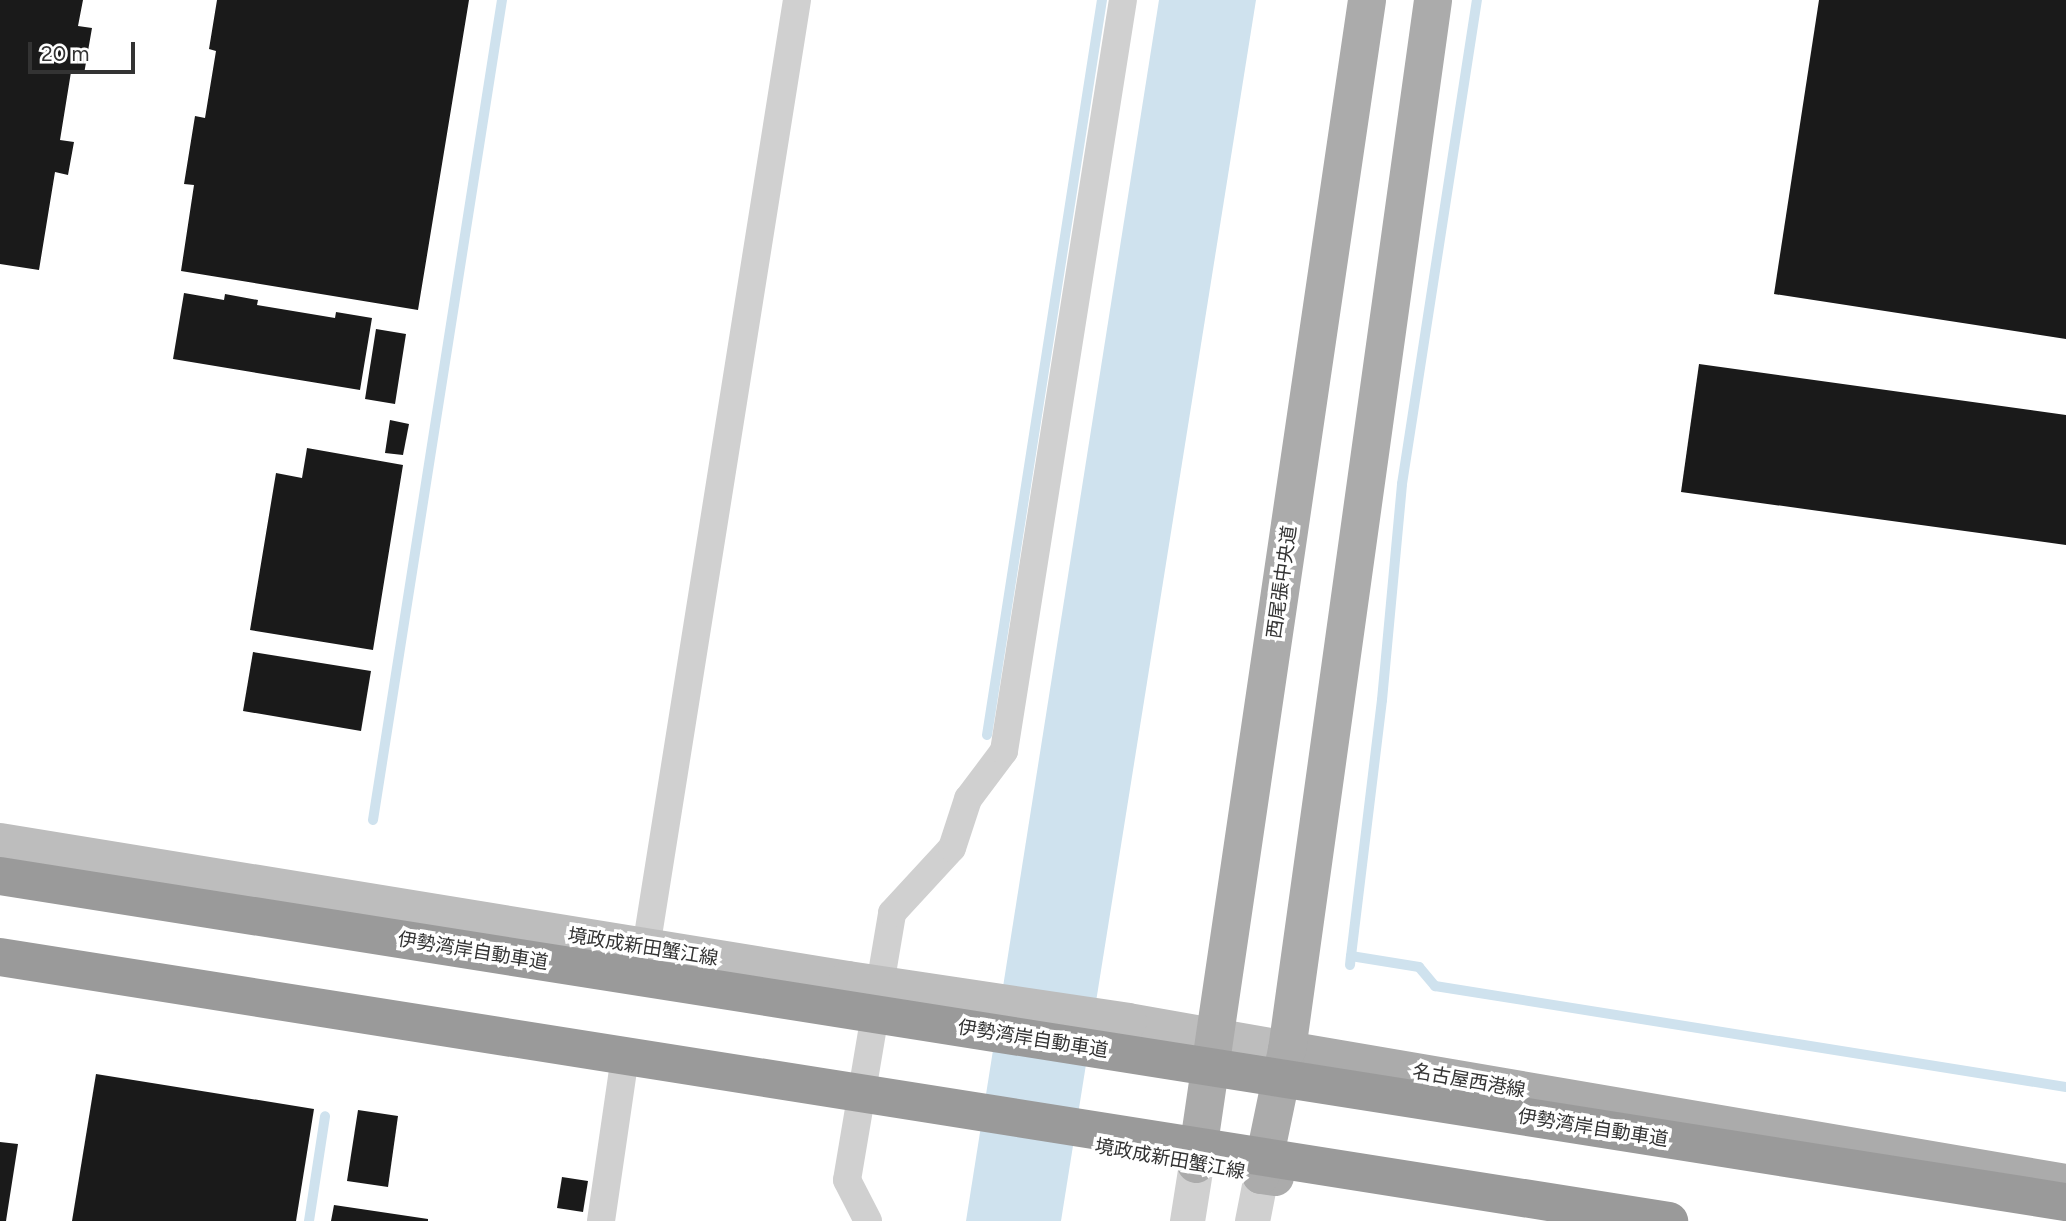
<!DOCTYPE html>
<meta charset="utf-8">
<style>
body{margin:0}
#map{position:relative;width:2066px;height:1221px;overflow:hidden;background:#fff;font-family:Figtree,"Noto Sans JP",sans-serif}
div>[style]{position:absolute}
.water>*{inset:0;background:#cfe2ee}
.stream>*{height:10px;margin:-5px;padding:0 5px;transform-origin:5px;border-radius:5px;background:#cfe2ee}
.building>*{inset:0;background:#1a1a1a}
.minor>*{height:28px;margin:-14px;padding:0 14px;transform-origin:14px;border-radius:14px;background:#d0d0d0}
.tertiary>*{height:35px;margin:-17.5px;padding:0 17.5px;transform-origin:17.5px;border-radius:17.5px;background:#d0d0d0}
.secondary>*{height:38px;margin:-19px;padding:0 19px;transform-origin:19px;border-radius:19px;background:#bdbdbd}
.primary>*{height:38px;margin:-19px;padding:0 19px;transform-origin:19px;border-radius:19px;background:#ababab}
.secondary-bridge>*{height:38px;margin:-19px;padding:0 19px;transform-origin:19px;border-radius:19px;background:#bdbdbd}
.motorway-bridge>*{height:38px;margin:-19px;padding:0 19px;transform-origin:19px;border-radius:19px;background:#9a9a9a}
span{translate:-50% -50%;white-space:nowrap;text-align:center;line-height:1.15;-webkit-text-stroke:7px #fff;paint-order:stroke}
.street-label{font-size:19px;color:#333}
.scale{position:absolute;left:28px;top:42px;width:107px;height:32px;box-sizing:border-box;border:4px solid #333;border-top:0;padding-left:9px;font-size:21px;line-height:24px;white-space:nowrap;color:#333;-webkit-text-stroke:5px #fff;paint-order:stroke}
</style>
<div id="map">
<div class="water">
<i style="clip-path:polygon(1159px 0,1256px 0,1061px 1221px,966px 1221px)"></i>
</div>
<div class="stream">
<i style="left:987px;top:735px;width:744px;rotate:-81.11deg"></i>
<i style="left:373px;top:820px;width:830px;rotate:-81.06deg"></i>
<i style="left:1351px;top:956px;width:258px;rotate:-83.1deg"></i>
<i style="left:1382px;top:700px;width:217px;rotate:-84.7deg"></i>
<i style="left:1402px;top:484px;width:490px;rotate:-81.2deg"></i>
<i style="left:1350px;top:965px;width:9px;rotate:-84deg"></i>
<i style="left:1351px;top:956px;width:69px;rotate:9.2deg"></i>
<i style="left:1419px;top:967px;width:25px;rotate:50deg"></i>
<i style="left:1435px;top:986px;width:639px;rotate:9.09deg"></i>
<i style="left:309px;top:1221px;width:106px;rotate:-81.3deg"></i>
</div>
<div class="building">
<i style="clip-path:polygon(0 0,83px 0,78px 26px,92px 28px,84px 74px,71px 72px,60px 140px,74px 142px,68px 175px,55px 172px,39px 270px,0 264px)"></i>
<i style="clip-path:polygon(217px 0,469px 0,418px 310px,181px 271px,194px 185px,184px 184px,195px 116px,205px 118px,216px 51px,209px 49px)"></i>
<i style="clip-path:polygon(1819px 0,2066px 0,2066px 339px,1774px 294px)"></i>
<i style="clip-path:polygon(184px 293px,224px 300px,225px 294px,258px 300px,257px 305px,335px 318px,336px 312px,372px 318px,360px 390px,173px 359px)"></i>
<i style="clip-path:polygon(376px 329px,406px 334px,395px 404px,365px 399px)"></i>
<i style="clip-path:polygon(1699px 364px,2066px 415px,2066px 545px,1681px 492px)"></i>
<i style="clip-path:polygon(390px 420px,409px 424px,403px 455px,385px 453px)"></i>
<i style="clip-path:polygon(307px 448px,403px 465px,373px 650px,250px 630px,276px 473px,302px 478px)"></i>
<i style="clip-path:polygon(253px 652px,371px 671px,361px 731px,243px 711px)"></i>
<i style="clip-path:polygon(96px 1074px,314px 1109px,296px 1221px,72px 1221px)"></i>
<i style="clip-path:polygon(358px 1110px,398px 1116px,388px 1187px,347px 1181px)"></i>
<i style="clip-path:polygon(0 1142px,18px 1144px,6px 1221px,0 1221px)"></i>
<i style="clip-path:polygon(562px 1177px,588px 1181px,583px 1212px,557px 1208px)"></i>
<i style="clip-path:polygon(334px 1205px,428px 1219px,428px 1221px,331px 1221px)"></i>
</div>
<div class="minor">
<i style="left:646px;top:948px;width:960px;rotate:-80.95deg"></i>
<i style="left:601px;top:1221px;width:153px;rotate:-81.7deg"></i>
<i style="left:868px;top:1221px;width:46px;rotate:-117.1deg"></i>
<i style="left:847px;top:1180px;width:271px;rotate:-80.4deg"></i>
<i style="left:892px;top:913px;width:88px;rotate:-47.3deg"></i>
<i style="left:952px;top:848px;width:52px;rotate:-71.9deg"></i>
<i style="left:968px;top:799px;width:60px;rotate:-53.1deg"></i>
<i style="left:1004px;top:751px;width:760px;rotate:-81deg"></i>
</div>
<div class="tertiary">
<i style="left:1187px;top:1221px;width:58px;rotate:-81deg"></i>
<i style="left:1252px;top:1221px;width:47px;rotate:-78.9deg"></i>
</div>
<div class="secondary">
<i style="left:0;top:842px;width:859px;rotate:9.24deg"></i>
<i style="left:1128px;top:1022px;width:161px;rotate:10deg"></i>
</div>
<div class="primary">
<i style="left:1287px;top:1050px;width:790px;rotate:9.69deg"></i>
<i style="left:1196px;top:1164px;width:1176px;rotate:-81.64deg"></i>
<i style="left:1275px;top:1177px;width:14px;rotate:-172deg"></i>
<i style="left:1261px;top:1175px;width:128px;rotate:-78.3deg"></i>
<i style="left:1287px;top:1050px;width:1060px;rotate:-82.08deg"></i>
</div>
<div class="secondary-bridge">
<i style="left:848px;top:980px;width:283px;rotate:8.5deg"></i>
</div>
<div class="motorway-bridge">
<i style="left:0;top:876px;width:2092px;rotate:8.97deg"></i>
<i style="left:0;top:957px;width:1690px;rotate:8.99deg"></i>
</div>
<div class="street-label">
<span style="left:1282px;top:582px;rotate:-82deg">西尾張中央道</span>
<span style="left:643px;top:947px;rotate:9deg">境政成新田蟹江線</span>
<span style="left:473px;top:951px;rotate:9deg">伊勢湾岸自動車道</span>
<span style="left:1033px;top:1039px;rotate:9deg">伊勢湾岸自動車道</span>
<span style="left:1469px;top:1081px;rotate:10deg">名古屋西港線</span>
<span style="left:1593px;top:1128px;rotate:9deg">伊勢湾岸自動車道</span>
<span style="left:1170px;top:1159px;rotate:10deg">境政成新田蟹江線</span>
</div>
<div class="scale">20 m</div>
</div>
